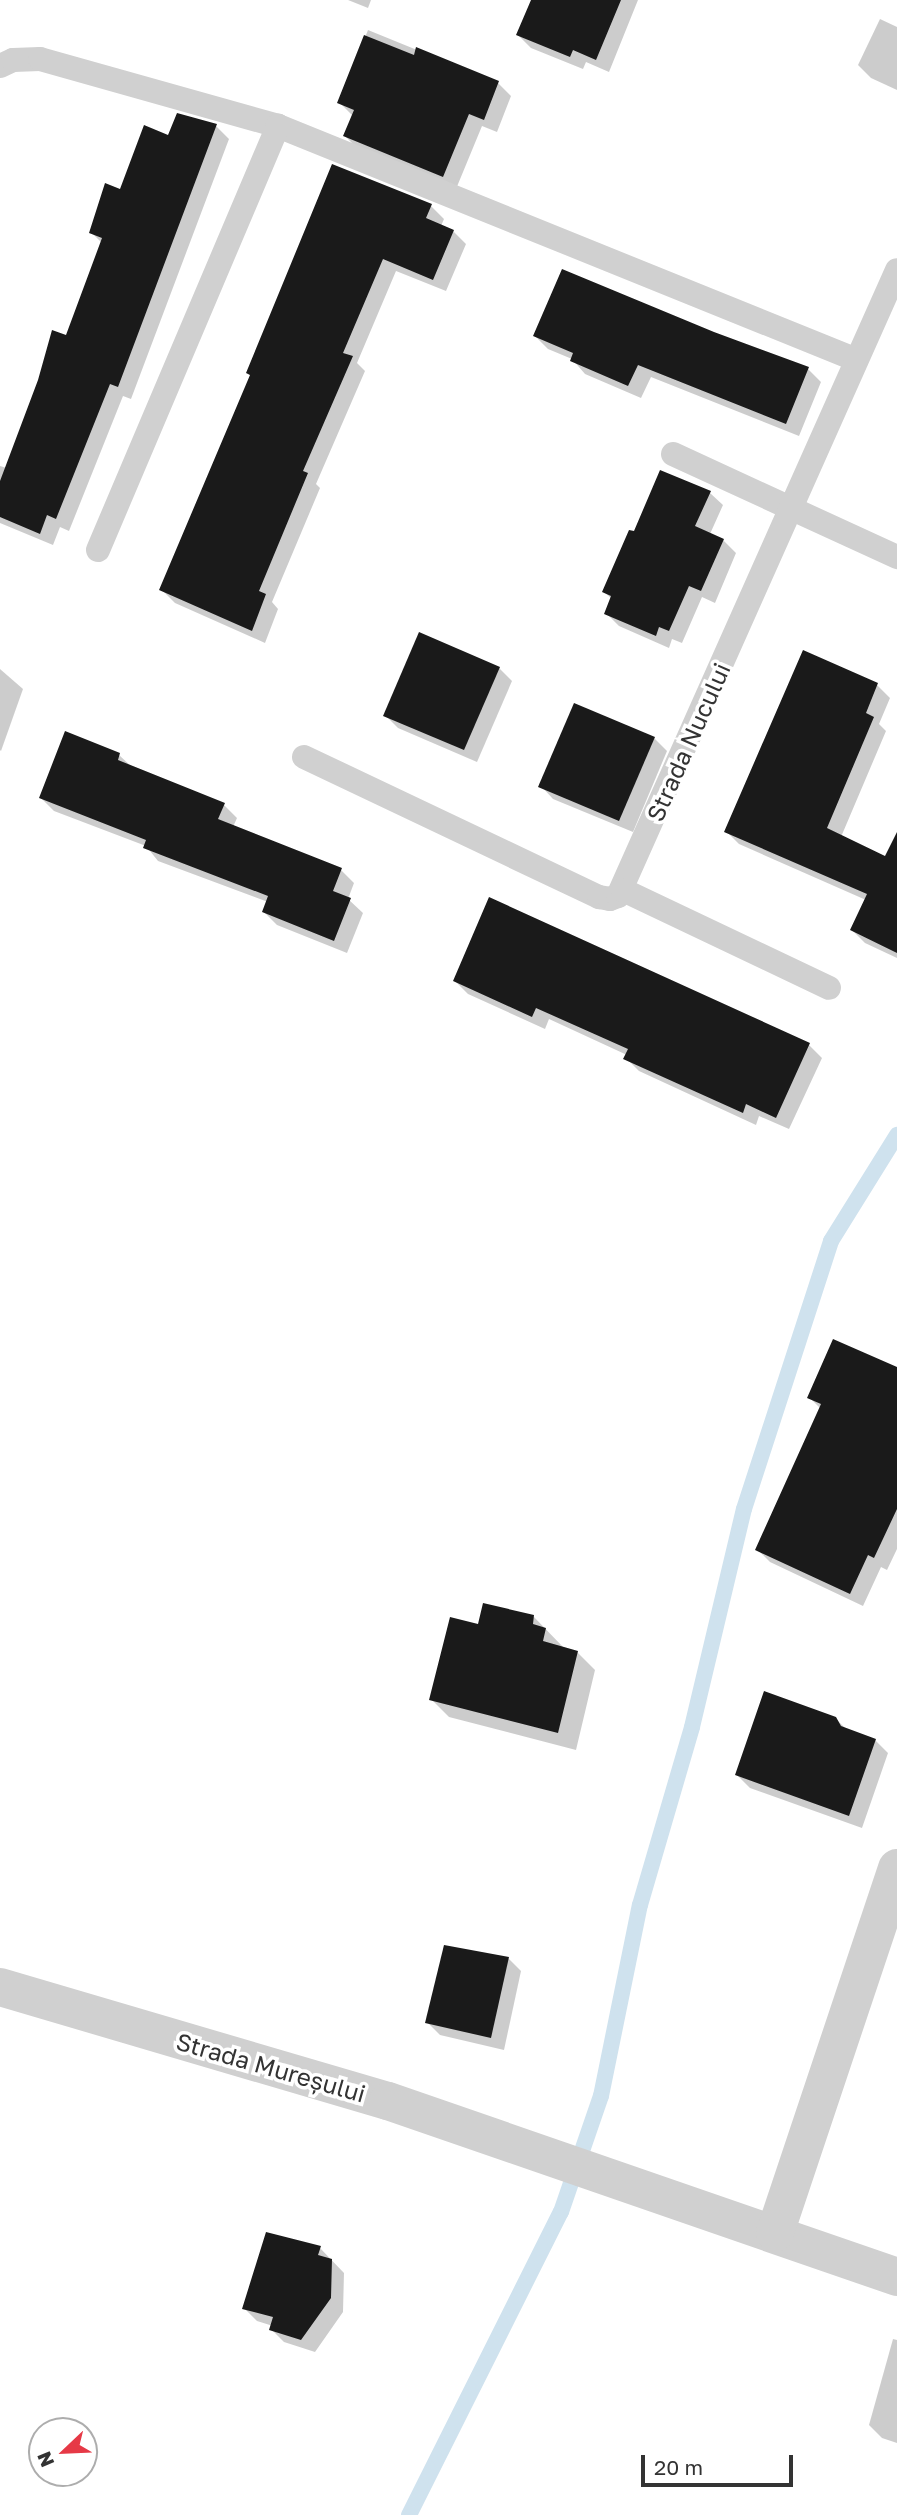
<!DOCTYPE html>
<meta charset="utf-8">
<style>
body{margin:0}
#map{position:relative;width:897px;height:2515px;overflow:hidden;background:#fff;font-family:"Golos Text",sans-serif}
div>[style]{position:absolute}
.shadow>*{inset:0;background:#0003}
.stream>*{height:16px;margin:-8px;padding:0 8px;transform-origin:8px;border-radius:8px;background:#cfe2ee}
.building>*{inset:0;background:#1a1a1a}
.service>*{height:24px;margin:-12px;padding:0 12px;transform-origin:12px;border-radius:12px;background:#d0d0d0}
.minor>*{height:38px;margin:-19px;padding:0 19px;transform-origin:19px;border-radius:19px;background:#d0d0d0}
span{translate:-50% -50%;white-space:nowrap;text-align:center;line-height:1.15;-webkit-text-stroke:7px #fff;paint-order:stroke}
.street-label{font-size:24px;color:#333}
.north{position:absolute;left:28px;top:2417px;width:70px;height:70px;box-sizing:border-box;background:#fff;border:2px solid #adadad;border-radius:50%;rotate:247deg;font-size:19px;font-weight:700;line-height:28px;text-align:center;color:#333}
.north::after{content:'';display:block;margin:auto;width:24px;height:32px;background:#e63946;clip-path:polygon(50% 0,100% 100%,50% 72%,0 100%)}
.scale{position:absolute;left:641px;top:2455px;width:152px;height:32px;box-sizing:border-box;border:4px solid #333;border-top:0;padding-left:9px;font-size:21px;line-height:24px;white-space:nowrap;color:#333;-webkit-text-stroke:5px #fff;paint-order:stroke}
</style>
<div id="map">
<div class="shadow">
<i style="clip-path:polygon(348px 0,371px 0,368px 8px)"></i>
<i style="clip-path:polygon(533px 0,638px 0,609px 72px,586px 62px,583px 69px,531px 48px,518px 35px)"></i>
<i style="clip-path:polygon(880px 19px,897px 27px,897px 90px,871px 78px,858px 65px)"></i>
<i style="clip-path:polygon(368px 30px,498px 83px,511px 96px,497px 132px,482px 126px,456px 189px,358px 149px,345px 136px,352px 115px,339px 102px)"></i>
<i style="clip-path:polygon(216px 126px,229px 139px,131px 399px,123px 396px,69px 531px,60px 527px,53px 545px,0 523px,0 466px,7px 468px,67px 337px,102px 243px,91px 232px,169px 137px)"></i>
<i style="clip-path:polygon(431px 206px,444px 219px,441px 226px,453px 231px,466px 244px,446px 291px,396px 271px,357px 363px,365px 371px,316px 484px,320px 488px,272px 602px,278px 609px,265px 643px,175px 603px,162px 590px,251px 376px,248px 373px)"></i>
<i style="clip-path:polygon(535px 336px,808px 369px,821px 382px,799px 436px,651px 377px,641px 398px,585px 374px,572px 359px,548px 349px)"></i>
<i style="clip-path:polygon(710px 493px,723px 505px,710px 534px,723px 540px,736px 553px,715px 603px,702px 597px,682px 643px,672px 639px,669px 648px,619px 626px,606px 613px,612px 599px,604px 592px,634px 534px)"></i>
<i style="clip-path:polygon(499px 668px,512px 681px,477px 762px,398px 728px,385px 715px)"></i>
<i style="clip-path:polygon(0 669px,23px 689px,1px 751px,0 750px)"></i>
<i style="clip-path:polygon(877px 685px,890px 698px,879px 724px,886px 731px,841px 837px,897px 864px,897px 958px,865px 943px,852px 930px,866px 900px,739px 844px,726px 831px)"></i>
<i style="clip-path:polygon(654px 738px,667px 751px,633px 832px,553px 799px,541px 786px)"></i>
<i style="clip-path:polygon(119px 755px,133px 768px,224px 805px,237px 818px,233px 827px,341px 870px,354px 883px,348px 899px,363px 913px,347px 953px,277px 925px,264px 912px,268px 902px,158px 861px,146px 846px,54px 811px,41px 798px)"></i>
<i style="clip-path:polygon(455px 981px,809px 1045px,822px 1058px,789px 1129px,759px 1116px,756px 1125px,639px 1071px,626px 1058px,627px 1055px,549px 1019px,545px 1029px,468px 994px)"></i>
<i style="clip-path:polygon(897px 1369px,897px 1549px,887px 1570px,881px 1567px,863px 1606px,770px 1562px,757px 1549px,821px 1409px,809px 1397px)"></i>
<i style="clip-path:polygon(534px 1617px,563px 1647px,577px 1652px,595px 1670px,576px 1750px,449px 1717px,431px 1699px,479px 1626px)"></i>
<i style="clip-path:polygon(835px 1718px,847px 1730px,875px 1740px,888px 1753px,862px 1828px,750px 1788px,737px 1775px)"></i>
<i style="clip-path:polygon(508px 1958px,521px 1971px,504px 2050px,440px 2035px,427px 2022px)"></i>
<i style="clip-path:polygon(320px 2248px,344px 2273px,343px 2312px,315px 2352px,284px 2342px,271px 2329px,273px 2326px,257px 2321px,244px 2308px)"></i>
<i style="clip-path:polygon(893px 2339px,897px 2340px,897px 2443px,882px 2438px,869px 2425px)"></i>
</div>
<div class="stream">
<i style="left:409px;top:2515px;width:339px;rotate:-63.4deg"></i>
<i style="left:561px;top:2212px;width:123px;rotate:-71deg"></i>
<i style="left:601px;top:2096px;width:195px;rotate:-78.5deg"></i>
<i style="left:640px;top:1905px;width:185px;rotate:-73.7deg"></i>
<i style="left:692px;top:1727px;width:224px;rotate:-76.6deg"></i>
<i style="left:744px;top:1509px;width:282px;rotate:-72deg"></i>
<i style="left:831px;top:1241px;width:125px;rotate:-58.1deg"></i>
</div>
<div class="building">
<i style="clip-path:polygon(531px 0,621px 0,596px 60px,573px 50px,570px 57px,516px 35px)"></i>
<i style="clip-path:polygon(364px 35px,414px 55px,416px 47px,499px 81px,484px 120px,469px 114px,443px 177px,343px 136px,354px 110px,337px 103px)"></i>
<i style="clip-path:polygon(177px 113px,217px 124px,118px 387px,110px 384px,56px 519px,47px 515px,40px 534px,0 517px,0 481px,38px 380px,52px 330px,66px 335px,102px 238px,89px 233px,105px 183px,120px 189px,144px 125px,168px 135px)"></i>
<i style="clip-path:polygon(332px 164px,432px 204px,426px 218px,454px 230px,433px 280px,383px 259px,343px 353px,353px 356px,303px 471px,308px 473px,259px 591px,266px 594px,252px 631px,159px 590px,250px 375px,246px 373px)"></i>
<i style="clip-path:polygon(562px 269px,714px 332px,809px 367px,786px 424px,638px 365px,628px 386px,570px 361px,573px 353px,533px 336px)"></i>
<i style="clip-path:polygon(660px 470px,711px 491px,695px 526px,724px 539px,701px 591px,689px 586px,669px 631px,659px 627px,656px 636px,604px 614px,611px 596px,602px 592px,629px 530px,634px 531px)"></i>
<i style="clip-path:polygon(419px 632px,500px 667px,464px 750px,383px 716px)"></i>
<i style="clip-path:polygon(803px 650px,878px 683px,866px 713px,874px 717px,827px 828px,885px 856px,897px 832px,897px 953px,850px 930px,867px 894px,724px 832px)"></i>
<i style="clip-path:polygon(574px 703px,655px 737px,619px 821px,538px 787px)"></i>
<i style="clip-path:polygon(65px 731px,120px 753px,118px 760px,225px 803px,218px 819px,342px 868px,333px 891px,351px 898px,334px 941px,262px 912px,268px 896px,143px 848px,146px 840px,39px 798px)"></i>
<i style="clip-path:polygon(489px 897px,810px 1043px,776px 1118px,746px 1104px,743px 1113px,623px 1059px,628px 1049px,536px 1008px,532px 1017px,453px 981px)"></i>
<i style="clip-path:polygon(833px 1339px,897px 1367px,897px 1509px,874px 1558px,868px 1555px,850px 1594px,755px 1550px,821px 1404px,807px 1398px)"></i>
<i style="clip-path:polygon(483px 1603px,534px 1615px,533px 1624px,546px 1628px,543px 1641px,578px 1651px,558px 1733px,429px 1700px,450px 1617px,478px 1624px)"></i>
<i style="clip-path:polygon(764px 1691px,836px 1717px,841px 1726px,876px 1739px,849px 1816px,735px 1775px)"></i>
<i style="clip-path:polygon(444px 1945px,509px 1957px,491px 2038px,425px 2023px)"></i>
<i style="clip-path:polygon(266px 2232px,321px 2246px,318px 2255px,332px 2259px,331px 2298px,301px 2340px,269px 2330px,273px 2317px,242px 2309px)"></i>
</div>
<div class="service">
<i style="left:0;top:66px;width:14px;rotate:-25deg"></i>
<i style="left:13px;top:60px;width:27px;rotate:-2deg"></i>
<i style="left:40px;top:59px;width:247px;rotate:15.7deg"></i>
<i style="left:278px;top:126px;width:624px;rotate:22.01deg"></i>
<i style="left:673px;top:454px;width:247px;rotate:24.7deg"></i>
<i style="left:98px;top:550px;width:461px;rotate:-67deg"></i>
<i style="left:304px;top:757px;width:327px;rotate:25.4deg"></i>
<i style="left:599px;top:897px;width:11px;rotate:10deg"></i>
<i style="left:610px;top:899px;width:9px;rotate:-21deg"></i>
<i style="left:618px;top:896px;width:685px;rotate:-65.98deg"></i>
<i style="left:623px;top:890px;width:228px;rotate:25.4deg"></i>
</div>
<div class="minor">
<i style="left:0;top:1987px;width:404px;rotate:16.4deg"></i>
<i style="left:388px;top:2101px;width:539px;rotate:19.07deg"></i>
<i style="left:775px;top:2233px;width:385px;rotate:-71.5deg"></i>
</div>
<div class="street-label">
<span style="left:688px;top:742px;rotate:-66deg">Strada Nucului</span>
<span style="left:271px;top:2067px;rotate:16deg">Strada Mureșului</span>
</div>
<div class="north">N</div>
<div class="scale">20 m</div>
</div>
